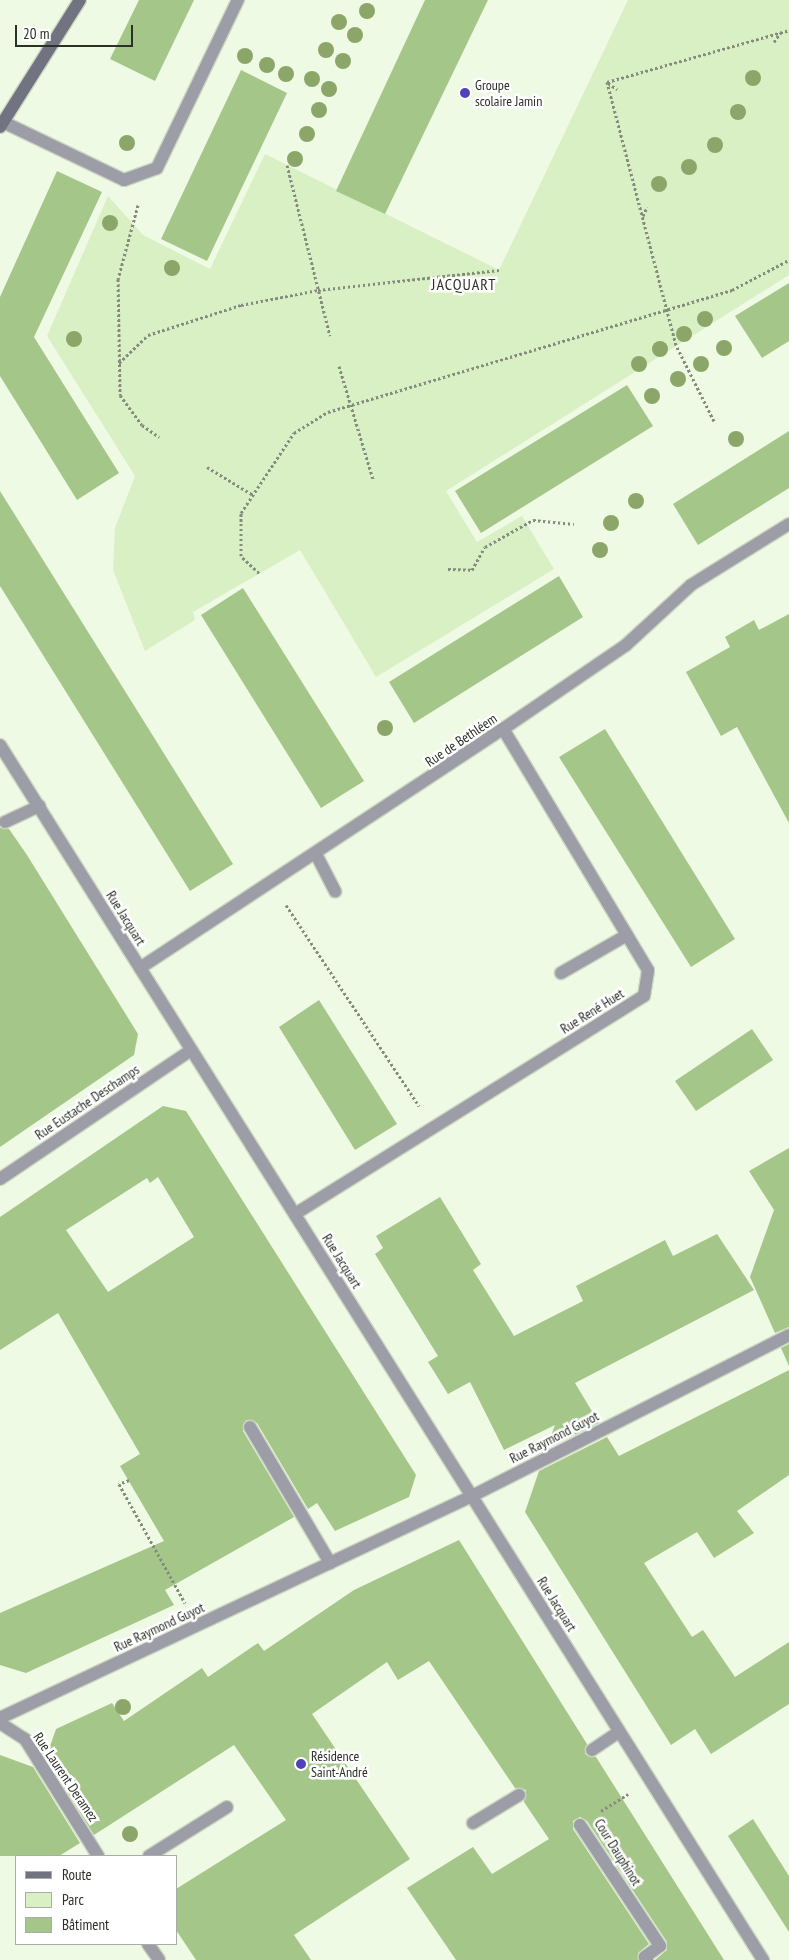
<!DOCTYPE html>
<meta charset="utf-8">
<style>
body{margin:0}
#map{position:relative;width:789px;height:1960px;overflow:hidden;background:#eefae4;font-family:"PT Sans Narrow",sans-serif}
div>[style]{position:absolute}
.green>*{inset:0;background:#d9f0c5}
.building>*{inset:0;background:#a5c689}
.path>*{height:3px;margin-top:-1.5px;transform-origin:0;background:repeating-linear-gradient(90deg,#858c7e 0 2.5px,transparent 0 5px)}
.roads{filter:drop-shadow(1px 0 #cbd6c2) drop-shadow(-1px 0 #cbd6c2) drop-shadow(0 1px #cbd6c2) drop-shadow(0 -1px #cbd6c2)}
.lane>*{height:12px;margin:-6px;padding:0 6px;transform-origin:6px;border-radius:6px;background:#9c9da7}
.street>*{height:12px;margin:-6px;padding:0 6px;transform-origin:6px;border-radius:6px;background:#9c9da7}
.secondary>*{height:12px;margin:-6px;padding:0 6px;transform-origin:6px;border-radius:6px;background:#727381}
.trees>*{width:16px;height:16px;margin:-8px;border-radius:50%;background:#8ca669}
.dots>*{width:14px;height:14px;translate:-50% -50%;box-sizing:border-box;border:2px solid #fff;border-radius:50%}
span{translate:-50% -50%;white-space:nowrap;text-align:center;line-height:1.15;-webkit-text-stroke:5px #fff;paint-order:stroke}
.poi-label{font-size:14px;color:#2c3028}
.left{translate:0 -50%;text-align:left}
.street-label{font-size:14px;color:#2c3028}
.quarter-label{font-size:16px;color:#2c3028;letter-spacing:1px}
.legend{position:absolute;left:15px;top:1855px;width:162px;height:90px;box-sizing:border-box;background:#fff;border:1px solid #abaca9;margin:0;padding:6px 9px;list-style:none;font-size:15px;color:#2c3028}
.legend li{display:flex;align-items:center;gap:10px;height:25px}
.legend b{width:25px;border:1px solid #abaca9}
.scale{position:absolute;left:15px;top:25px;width:118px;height:22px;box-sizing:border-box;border:2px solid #2c3028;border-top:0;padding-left:6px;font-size:15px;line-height:18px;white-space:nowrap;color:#2c3028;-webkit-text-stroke:4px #fff;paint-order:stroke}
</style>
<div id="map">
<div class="green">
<i style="clip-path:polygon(628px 0,789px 0,789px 275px,446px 491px,477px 542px,522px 516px,554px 569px,376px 677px,300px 550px,193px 612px,195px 620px,145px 651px,113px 570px,115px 528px,135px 476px,47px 336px,108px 196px,143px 235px,210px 269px,265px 154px,499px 270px)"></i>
</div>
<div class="building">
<i style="clip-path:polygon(139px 0,194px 0,155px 81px,110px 59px)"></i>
<i style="clip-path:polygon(425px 0,488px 0,385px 214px,336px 191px)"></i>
<i style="clip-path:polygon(241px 70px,287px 93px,207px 261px,161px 239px)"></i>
<i style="clip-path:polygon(57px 171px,102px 192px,34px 337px,119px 473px,77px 500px,0 376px,0 297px)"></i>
<i style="clip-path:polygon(789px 283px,789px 341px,762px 358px,735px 316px)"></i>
<i style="clip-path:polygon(627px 385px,653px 426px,481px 533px,455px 491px)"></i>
<i style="clip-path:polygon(789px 431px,789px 488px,698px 545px,673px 504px)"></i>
<i style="clip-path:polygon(0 491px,233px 864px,190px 891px,0 586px)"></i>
<i style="clip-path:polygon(559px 576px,583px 617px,414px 723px,389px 682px)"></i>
<i style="clip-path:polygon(243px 588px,364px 781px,321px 808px,201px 615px)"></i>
<i style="clip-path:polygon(789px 614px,789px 823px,737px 727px,721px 736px,686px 672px,730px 647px,725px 637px,754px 620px,759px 630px)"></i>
<i style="clip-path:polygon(605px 729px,735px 939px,691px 967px,559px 757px)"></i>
<i style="clip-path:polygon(0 828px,9px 829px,27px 855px,138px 1034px,134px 1055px,0 1147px)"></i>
<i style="clip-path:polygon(319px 1000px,397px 1124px,355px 1150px,279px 1027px)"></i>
<i style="clip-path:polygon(752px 1029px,773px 1060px,696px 1111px,675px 1081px)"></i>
<i style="clip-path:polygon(evenodd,163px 1106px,186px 1111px,416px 1475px,409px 1497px,335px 1531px,317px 1503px,308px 1509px,257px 1423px,246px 1420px,243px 1431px,294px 1517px,165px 1590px,174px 1605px,26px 1673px,0 1665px,0 1613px,164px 1541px,120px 1466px,140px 1454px,58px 1313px,0 1350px,0 1217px,163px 1106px,158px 1177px,194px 1237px,108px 1292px,66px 1230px,147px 1178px,150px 1183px,158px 1177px)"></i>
<i style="clip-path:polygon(789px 1148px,789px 1327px,775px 1333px,750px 1277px,774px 1210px,749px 1171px)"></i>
<i style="clip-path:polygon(440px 1197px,481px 1264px,473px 1270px,514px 1336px,583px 1301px,576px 1286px,665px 1240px,673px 1256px,717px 1234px,754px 1290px,575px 1383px,599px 1423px,546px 1449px,555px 1425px,504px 1450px,470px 1382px,448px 1394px,428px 1362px,438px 1356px,375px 1254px,383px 1248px,376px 1236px)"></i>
<i style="clip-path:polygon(789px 1344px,789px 1366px,781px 1348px)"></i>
<i style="clip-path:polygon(789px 1370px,789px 1475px,737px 1511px,754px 1533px,714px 1558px,697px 1532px,644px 1563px,692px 1637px,703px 1630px,735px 1677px,789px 1642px,789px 1704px,711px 1754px,695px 1729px,671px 1745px,525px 1512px,539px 1471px,607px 1437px,619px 1456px)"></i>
<i style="clip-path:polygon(459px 1540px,587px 1744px,585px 1754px,596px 1757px,724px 1960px,655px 1960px,667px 1950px,667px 1942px,587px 1821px,580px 1817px,573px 1821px,573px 1829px,649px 1944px,638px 1953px,638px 1960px,456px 1960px,407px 1888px,473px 1847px,492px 1874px,549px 1839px,524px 1802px,526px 1790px,515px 1788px,429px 1661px,398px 1680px,387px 1662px,312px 1714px,410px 1859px,294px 1935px,311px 1960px,196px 1960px,176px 1930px,176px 1889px,286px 1820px,234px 1745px,94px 1835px,46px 1758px,56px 1729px,112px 1703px,124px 1721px,202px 1668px,208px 1677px,258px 1643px,264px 1651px,354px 1590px)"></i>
<i style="clip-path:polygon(0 1755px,33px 1767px,80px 1843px,59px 1856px,0 1856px)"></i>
<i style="clip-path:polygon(753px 1819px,789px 1876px,789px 1932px,728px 1836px)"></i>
</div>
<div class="path">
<i style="left:774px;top:42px;width:11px;rotate:-56deg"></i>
<i style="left:608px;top:83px;width:11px;rotate:34deg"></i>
<i style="left:287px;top:165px;width:176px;rotate:75.9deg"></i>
<i style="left:138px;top:205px;width:77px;rotate:105.1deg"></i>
<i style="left:118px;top:279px;width:116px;rotate:89deg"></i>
<i style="left:120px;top:395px;width:37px;rotate:54deg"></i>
<i style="left:142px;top:425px;width:21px;rotate:35deg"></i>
<i style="left:643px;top:216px;width:10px;rotate:-66deg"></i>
<i style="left:119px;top:363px;width:40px;rotate:-44deg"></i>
<i style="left:148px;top:335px;width:98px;rotate:-17.9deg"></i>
<i style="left:241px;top:305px;width:78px;rotate:-11deg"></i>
<i style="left:318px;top:290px;width:182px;rotate:-6.3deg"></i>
<i style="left:339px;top:366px;width:118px;rotate:73.3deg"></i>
<i style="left:714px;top:421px;width:85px;rotate:-116.6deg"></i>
<i style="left:676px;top:345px;width:272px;rotate:-104.7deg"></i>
<i style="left:607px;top:82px;width:189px;rotate:-15.9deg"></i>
<i style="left:207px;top:467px;width:54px;rotate:31.3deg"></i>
<i style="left:448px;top:569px;width:24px;rotate:2deg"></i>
<i style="left:472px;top:570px;width:26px;rotate:-61deg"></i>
<i style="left:485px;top:547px;width:55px;rotate:-29.4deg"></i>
<i style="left:533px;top:520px;width:41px;rotate:5.6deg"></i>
<i style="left:259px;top:573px;width:25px;rotate:-137deg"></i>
<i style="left:241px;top:556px;width:43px;rotate:-90deg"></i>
<i style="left:241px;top:513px;width:96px;rotate:-56.5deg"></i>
<i style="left:294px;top:433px;width:40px;rotate:-32deg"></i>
<i style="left:328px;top:412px;width:422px;rotate:-16.8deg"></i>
<i style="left:732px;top:290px;width:64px;rotate:-27.8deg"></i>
<i style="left:286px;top:905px;width:241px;rotate:56.5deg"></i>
<i style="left:129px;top:1480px;width:11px;rotate:158deg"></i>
<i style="left:119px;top:1484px;width:136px;rotate:61deg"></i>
<i style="left:601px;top:1811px;width:32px;rotate:-32deg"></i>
</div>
<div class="roads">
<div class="lane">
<i style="left:3px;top:122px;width:134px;rotate:25.6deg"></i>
<i style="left:124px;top:180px;width:35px;rotate:-20deg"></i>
<i style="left:157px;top:168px;width:187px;rotate:-64.3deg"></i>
<i style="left:5px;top:822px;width:38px;rotate:-25deg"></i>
<i style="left:316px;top:854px;width:42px;rotate:62.8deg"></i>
<i style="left:561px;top:973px;width:76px;rotate:-29.9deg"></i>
<i style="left:250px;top:1427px;width:158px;rotate:59.5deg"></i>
<i style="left:592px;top:1750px;width:32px;rotate:-34deg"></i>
<i style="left:473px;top:1823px;width:54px;rotate:-31.3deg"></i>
<i style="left:149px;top:1856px;width:92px;rotate:-32.1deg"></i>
</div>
<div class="street">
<i style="left:0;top:745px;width:1435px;rotate:57.87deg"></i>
<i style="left:140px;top:968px;width:435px;rotate:-33.4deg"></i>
<i style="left:503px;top:729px;width:149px;rotate:-34.3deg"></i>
<i style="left:626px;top:645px;width:88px;rotate:-42.7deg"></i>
<i style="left:691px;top:585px;width:115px;rotate:-31.9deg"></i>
<i style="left:0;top:1179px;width:230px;rotate:-34deg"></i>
<i style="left:295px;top:1214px;width:411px;rotate:-32deg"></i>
<i style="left:644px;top:996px;width:26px;rotate:-81deg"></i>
<i style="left:648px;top:970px;width:281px;rotate:-121deg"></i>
<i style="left:0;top:1718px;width:522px;rotate:-25.19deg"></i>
<i style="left:472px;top:1496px;width:356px;rotate:-26.9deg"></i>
<i style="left:0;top:1723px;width:30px;rotate:33deg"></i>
<i style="left:25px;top:1739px;width:138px;rotate:58deg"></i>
<i style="left:580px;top:1825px;width:145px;rotate:56.5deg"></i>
<i style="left:660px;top:1946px;width:19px;rotate:144deg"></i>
<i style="left:645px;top:1957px;width:4px;rotate:56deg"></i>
<i style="left:148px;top:1944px;width:19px;rotate:55deg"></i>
</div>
<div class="secondary">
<i style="left:0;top:127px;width:150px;rotate:-57.8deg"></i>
</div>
</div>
<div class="trees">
<i style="left:367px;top:11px"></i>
<i style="left:339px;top:22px"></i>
<i style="left:355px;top:35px"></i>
<i style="left:326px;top:50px"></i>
<i style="left:245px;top:56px"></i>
<i style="left:343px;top:61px"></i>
<i style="left:267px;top:65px"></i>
<i style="left:286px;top:74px"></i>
<i style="left:753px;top:78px"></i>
<i style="left:312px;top:79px"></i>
<i style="left:329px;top:89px"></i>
<i style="left:319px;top:110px"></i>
<i style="left:738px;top:112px"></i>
<i style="left:307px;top:134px"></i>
<i style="left:127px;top:143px"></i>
<i style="left:715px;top:145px"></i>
<i style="left:295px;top:159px"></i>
<i style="left:689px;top:167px"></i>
<i style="left:659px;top:184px"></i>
<i style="left:110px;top:223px"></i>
<i style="left:172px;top:268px"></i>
<i style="left:705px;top:319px"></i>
<i style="left:684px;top:334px"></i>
<i style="left:74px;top:339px"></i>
<i style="left:724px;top:348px"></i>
<i style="left:660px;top:349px"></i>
<i style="left:639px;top:364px"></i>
<i style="left:701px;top:364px"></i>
<i style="left:678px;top:379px"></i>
<i style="left:652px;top:396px"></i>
<i style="left:736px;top:439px"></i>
<i style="left:636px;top:501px"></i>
<i style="left:611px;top:523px"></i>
<i style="left:600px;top:550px"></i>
<i style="left:385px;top:728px"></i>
<i style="left:123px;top:1707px"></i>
<i style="left:130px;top:1834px"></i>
</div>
<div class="dots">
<i style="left:465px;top:93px;background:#4f41b9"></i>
<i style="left:301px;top:1764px;background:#4f41b9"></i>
</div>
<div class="poi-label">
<span class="left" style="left:475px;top:93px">Groupe<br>scolaire Jamin</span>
<span class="left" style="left:311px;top:1764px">Résidence<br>Saint-André</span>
</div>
<div class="street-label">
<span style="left:461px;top:740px;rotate:-34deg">Rue de Bethléem</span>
<span style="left:126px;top:918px;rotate:58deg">Rue Jacquart</span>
<span style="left:592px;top:1011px;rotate:-32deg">Rue René Huet</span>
<span style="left:87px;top:1102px;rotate:-34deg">Rue Eustache Deschamps</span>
<span style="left:342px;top:1261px;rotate:58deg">Rue Jacquart</span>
<span style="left:554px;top:1437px;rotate:-27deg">Rue Raymond Guyot</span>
<span style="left:557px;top:1604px;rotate:58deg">Rue Jacquart</span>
<span style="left:159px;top:1627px;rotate:-25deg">Rue Raymond Guyot</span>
<span style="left:66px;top:1777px;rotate:56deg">Rue Laurent Deramez</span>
<span style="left:618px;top:1852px;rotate:58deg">Cour Dauphinot</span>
</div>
<div class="quarter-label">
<span style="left:464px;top:284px">JACQUART</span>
</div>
<ul class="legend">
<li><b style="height:6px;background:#727381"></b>Route</li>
<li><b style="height:14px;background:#d9f0c5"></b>Parc</li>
<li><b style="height:14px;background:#a5c689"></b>Bâtiment</li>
</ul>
<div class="scale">20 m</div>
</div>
